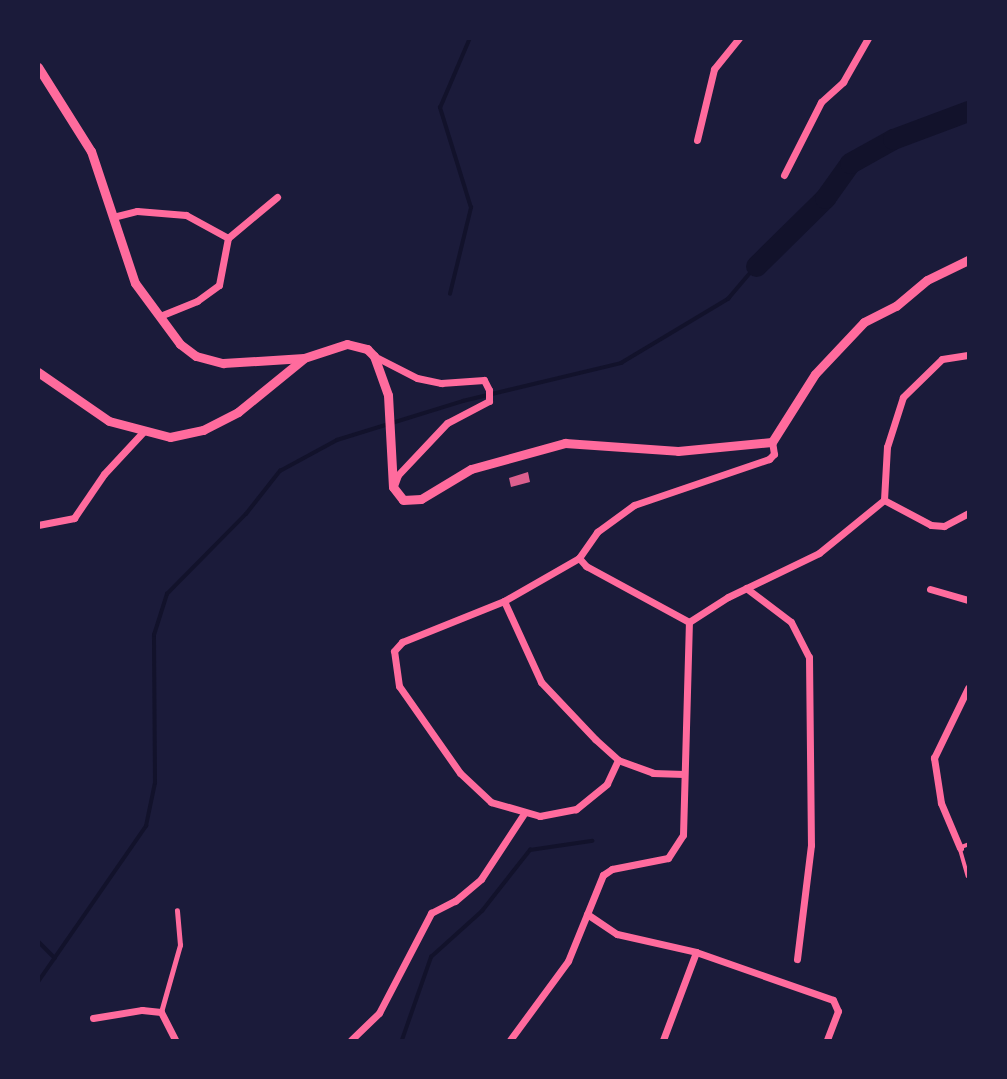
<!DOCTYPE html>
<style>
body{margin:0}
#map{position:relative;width:1007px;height:1079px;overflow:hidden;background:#1b1b3a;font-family:"Crimson Pro",serif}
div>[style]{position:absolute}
.stream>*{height:3.5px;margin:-1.75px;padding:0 1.75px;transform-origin:1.75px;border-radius:1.75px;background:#12122b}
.river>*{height:21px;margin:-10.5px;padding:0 10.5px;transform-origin:10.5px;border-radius:10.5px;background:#12122b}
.building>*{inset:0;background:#dd5f8e}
.service>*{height:3.5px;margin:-1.75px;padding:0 1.75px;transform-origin:1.75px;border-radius:1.75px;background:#ff6b9d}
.pedestrian>*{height:5px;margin:-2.5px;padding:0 2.5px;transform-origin:2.5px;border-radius:2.5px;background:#ff6b9d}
.minor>*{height:7px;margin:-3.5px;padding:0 3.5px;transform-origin:3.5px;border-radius:3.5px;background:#ff6b9d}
.tertiary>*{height:9px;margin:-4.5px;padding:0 4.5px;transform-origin:4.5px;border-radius:4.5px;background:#ff6b9d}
span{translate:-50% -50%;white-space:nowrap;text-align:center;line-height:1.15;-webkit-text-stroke:7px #1b1b3a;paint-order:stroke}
.frame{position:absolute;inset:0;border:40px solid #1b1b3a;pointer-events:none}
</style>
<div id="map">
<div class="stream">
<i style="left:450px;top:294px;width:89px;rotate:-76.3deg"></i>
<i style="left:471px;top:208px;width:105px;rotate:-107.2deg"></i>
<i style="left:440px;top:108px;width:76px;rotate:-66.8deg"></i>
<i style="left:38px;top:941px;width:24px;rotate:45deg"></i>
<i style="left:38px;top:982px;width:190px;rotate:-55.3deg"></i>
<i style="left:146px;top:826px;width:44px;rotate:-78.2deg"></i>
<i style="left:155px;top:783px;width:148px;rotate:-90.4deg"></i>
<i style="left:154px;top:635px;width:43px;rotate:-72.4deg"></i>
<i style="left:167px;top:594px;width:112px;rotate:-45.4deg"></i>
<i style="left:246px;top:514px;width:55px;rotate:-51.7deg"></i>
<i style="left:280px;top:471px;width:65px;rotate:-28.5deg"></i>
<i style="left:337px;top:440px;width:132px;rotate:-17.2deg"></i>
<i style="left:463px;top:401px;width:163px;rotate:-13.5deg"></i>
<i style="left:621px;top:363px;width:125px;rotate:-30.9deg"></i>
<i style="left:728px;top:299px;width:43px;rotate:-49.7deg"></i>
<i style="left:402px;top:1040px;width:88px;rotate:-70.7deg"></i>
<i style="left:431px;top:957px;width:69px;rotate:-42deg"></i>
<i style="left:482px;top:911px;width:78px;rotate:-51.8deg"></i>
<i style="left:530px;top:850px;width:63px;rotate:-8.3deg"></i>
</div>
<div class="river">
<i style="left:756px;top:266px;width:97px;rotate:-44.6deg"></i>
<i style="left:825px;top:198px;width:43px;rotate:-54.5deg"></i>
<i style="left:850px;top:163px;width:49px;rotate:-29.2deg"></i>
<i style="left:893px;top:139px;width:80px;rotate:-20.5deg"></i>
</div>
<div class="building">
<i style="clip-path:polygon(528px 472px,530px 482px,511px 487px,509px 478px)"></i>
</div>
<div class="service">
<i style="left:968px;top:845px;width:9px;rotate:159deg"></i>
<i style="left:960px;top:848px;width:29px;rotate:74deg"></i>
</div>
<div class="pedestrian">
<i style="left:161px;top:1012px;width:70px;rotate:-74.2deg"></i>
<i style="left:180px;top:945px;width:35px;rotate:-95deg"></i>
</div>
<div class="minor">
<i style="left:697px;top:140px;width:73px;rotate:-76.5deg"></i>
<i style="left:714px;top:69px;width:40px;rotate:-51deg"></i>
<i style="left:784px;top:175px;width:82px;rotate:-63.1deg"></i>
<i style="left:821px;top:102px;width:30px;rotate:-42deg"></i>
<i style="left:843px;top:82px;width:51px;rotate:-60.4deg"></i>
<i style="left:113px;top:217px;width:25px;rotate:-14deg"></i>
<i style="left:137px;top:211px;width:49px;rotate:4.7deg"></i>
<i style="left:186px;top:215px;width:48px;rotate:28.7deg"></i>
<i style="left:160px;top:316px;width:40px;rotate:-22deg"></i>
<i style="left:197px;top:301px;width:27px;rotate:-36deg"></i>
<i style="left:219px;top:285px;width:48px;rotate:-79.2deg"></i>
<i style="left:228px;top:238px;width:64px;rotate:-39.9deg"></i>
<i style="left:374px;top:356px;width:48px;rotate:27.1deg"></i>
<i style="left:417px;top:378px;width:25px;rotate:12deg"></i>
<i style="left:441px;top:383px;width:43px;rotate:-4deg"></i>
<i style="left:484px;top:380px;width:11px;rotate:63deg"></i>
<i style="left:489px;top:390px;width:11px;rotate:90deg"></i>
<i style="left:489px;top:401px;width:47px;rotate:152.4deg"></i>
<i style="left:447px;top:423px;width:71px;rotate:133.3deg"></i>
<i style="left:398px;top:475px;width:12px;rotate:110deg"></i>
<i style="left:884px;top:500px;width:53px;rotate:-86.8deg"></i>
<i style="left:887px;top:447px;width:52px;rotate:-72.3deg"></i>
<i style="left:903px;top:397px;width:54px;rotate:-44.3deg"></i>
<i style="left:942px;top:359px;width:26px;rotate:-9deg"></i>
<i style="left:38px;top:525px;width:37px;rotate:-11deg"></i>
<i style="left:74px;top:518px;width:53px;rotate:-55.7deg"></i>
<i style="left:104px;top:474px;width:57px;rotate:-47.1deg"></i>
<i style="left:579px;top:558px;width:11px;rotate:49deg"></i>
<i style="left:586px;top:566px;width:117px;rotate:28.5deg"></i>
<i style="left:746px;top:588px;width:56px;rotate:37.1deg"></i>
<i style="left:791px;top:622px;width:39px;rotate:63deg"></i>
<i style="left:809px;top:657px;width:188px;rotate:89.4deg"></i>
<i style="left:811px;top:845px;width:115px;rotate:97deg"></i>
<i style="left:930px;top:589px;width:40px;rotate:16deg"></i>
<i style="left:504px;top:601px;width:89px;rotate:65.4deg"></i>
<i style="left:541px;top:682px;width:79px;rotate:46.5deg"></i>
<i style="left:595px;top:739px;width:31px;rotate:42deg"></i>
<i style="left:618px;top:760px;width:37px;rotate:20deg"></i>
<i style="left:653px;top:773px;width:31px;rotate:2deg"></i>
<i style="left:689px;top:622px;width:46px;rotate:-32.7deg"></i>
<i style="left:728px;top:597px;width:101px;rotate:-25.8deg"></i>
<i style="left:819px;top:553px;width:84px;rotate:-39.2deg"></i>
<i style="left:884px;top:500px;width:53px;rotate:28deg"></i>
<i style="left:931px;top:525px;width:13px;rotate:4deg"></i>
<i style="left:944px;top:526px;width:27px;rotate:-28deg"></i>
<i style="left:618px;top:760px;width:26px;rotate:115deg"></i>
<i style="left:607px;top:784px;width:40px;rotate:141deg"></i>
<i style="left:576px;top:809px;width:37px;rotate:169deg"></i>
<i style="left:540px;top:816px;width:51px;rotate:-164.1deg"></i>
<i style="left:491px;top:802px;width:42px;rotate:-136.9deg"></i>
<i style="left:460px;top:773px;width:106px;rotate:-125deg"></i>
<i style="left:399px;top:686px;width:35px;rotate:-98deg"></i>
<i style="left:394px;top:651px;width:12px;rotate:-48deg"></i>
<i style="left:402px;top:642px;width:110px;rotate:-21.9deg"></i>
<i style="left:504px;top:601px;width:86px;rotate:-29.8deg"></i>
<i style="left:579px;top:558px;width:32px;rotate:-55deg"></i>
<i style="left:597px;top:532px;width:46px;rotate:-36.1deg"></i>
<i style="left:634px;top:505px;width:143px;rotate:-18.8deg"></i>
<i style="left:769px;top:459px;width:7px;rotate:-45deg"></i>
<i style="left:774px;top:454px;width:12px;rotate:-99deg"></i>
<i style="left:960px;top:848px;width:49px;rotate:-112.9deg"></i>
<i style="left:941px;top:803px;width:46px;rotate:-98.8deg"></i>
<i style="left:934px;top:758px;width:78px;rotate:-64.1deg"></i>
<i style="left:587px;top:914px;width:36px;rotate:34deg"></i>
<i style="left:617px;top:934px;width:81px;rotate:12.8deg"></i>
<i style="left:696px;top:952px;width:145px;rotate:19.3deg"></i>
<i style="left:833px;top:1000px;width:12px;rotate:66deg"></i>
<i style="left:838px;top:1011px;width:31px;rotate:111deg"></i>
<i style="left:93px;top:1018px;width:50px;rotate:-9.3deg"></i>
<i style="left:142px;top:1010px;width:19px;rotate:6deg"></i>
<i style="left:161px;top:1012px;width:31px;rotate:63deg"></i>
<i style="left:351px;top:1040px;width:39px;rotate:-44deg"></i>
<i style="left:379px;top:1013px;width:113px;rotate:-62.5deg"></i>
<i style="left:431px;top:913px;width:27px;rotate:-27deg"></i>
<i style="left:455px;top:901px;width:34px;rotate:-40deg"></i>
<i style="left:481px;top:879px;width:77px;rotate:-56.7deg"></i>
<i style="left:510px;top:1040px;width:98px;rotate:-53.7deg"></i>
<i style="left:568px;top:961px;width:93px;rotate:-67.9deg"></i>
<i style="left:603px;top:875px;width:11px;rotate:-34deg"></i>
<i style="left:612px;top:869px;width:57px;rotate:-11.1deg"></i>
<i style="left:668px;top:858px;width:27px;rotate:-57deg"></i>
<i style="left:683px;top:835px;width:213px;rotate:-88.4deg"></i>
<i style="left:663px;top:1040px;width:94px;rotate:-69.4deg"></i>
</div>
<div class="tertiary">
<i style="left:38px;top:67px;width:99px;rotate:57.8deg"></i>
<i style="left:91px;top:151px;width:139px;rotate:71.6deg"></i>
<i style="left:135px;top:283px;width:76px;rotate:53.6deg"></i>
<i style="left:180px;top:344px;width:20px;rotate:37deg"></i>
<i style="left:196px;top:356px;width:28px;rotate:15deg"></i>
<i style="left:223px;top:363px;width:81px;rotate:-3.5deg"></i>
<i style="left:304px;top:358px;width:45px;rotate:-18deg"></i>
<i style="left:347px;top:344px;width:21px;rotate:14deg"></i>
<i style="left:367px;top:349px;width:10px;rotate:45deg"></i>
<i style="left:374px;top:356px;width:41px;rotate:70.3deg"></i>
<i style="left:388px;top:395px;width:92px;rotate:86.9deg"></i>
<i style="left:393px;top:487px;width:16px;rotate:52deg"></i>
<i style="left:403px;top:500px;width:18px;rotate:-3deg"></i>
<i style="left:421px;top:499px;width:58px;rotate:-31deg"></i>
<i style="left:471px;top:469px;width:98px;rotate:-15.5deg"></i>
<i style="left:565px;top:443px;width:113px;rotate:4deg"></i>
<i style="left:678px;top:451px;width:94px;rotate:-5.5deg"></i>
<i style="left:772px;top:442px;width:80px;rotate:-57.7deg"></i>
<i style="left:815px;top:374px;width:71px;rotate:-46.7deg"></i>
<i style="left:864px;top:322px;width:36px;rotate:-27deg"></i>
<i style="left:896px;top:306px;width:40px;rotate:-40deg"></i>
<i style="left:927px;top:280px;width:46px;rotate:-26deg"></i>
<i style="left:38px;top:372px;width:86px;rotate:34.6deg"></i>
<i style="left:109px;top:421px;width:63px;rotate:14.7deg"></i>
<i style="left:170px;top:437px;width:34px;rotate:-12deg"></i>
<i style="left:203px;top:430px;width:39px;rotate:-27deg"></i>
<i style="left:238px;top:412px;width:84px;rotate:-39.2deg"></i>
</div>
<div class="frame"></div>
</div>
